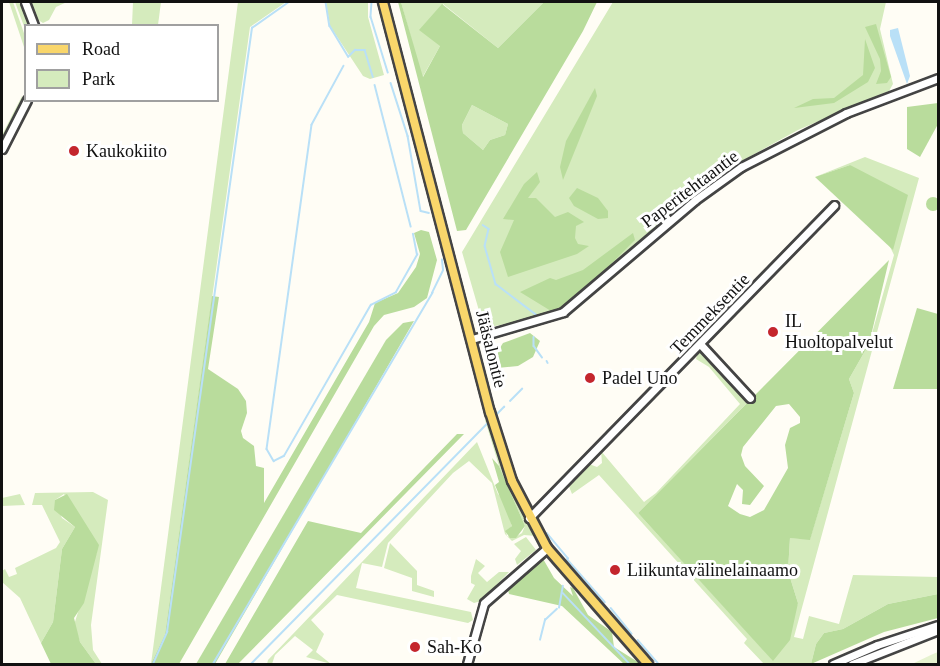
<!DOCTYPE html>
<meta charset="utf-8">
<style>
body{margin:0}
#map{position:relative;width:940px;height:666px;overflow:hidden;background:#fffdf5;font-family:"Times New Roman",serif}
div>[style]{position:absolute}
.green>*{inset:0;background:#d5ebbd}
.forest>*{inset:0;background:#b9dc9c}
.round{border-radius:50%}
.pitch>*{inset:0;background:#e6f2cf}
.water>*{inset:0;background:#b9e0f7}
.stream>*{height:1.5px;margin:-0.75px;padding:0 0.75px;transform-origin:0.75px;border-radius:0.75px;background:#b9e0f7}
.roads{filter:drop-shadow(2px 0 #444) drop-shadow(-2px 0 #444) drop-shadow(0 2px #444) drop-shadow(0 -2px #444)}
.minor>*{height:7px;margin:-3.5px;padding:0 3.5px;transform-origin:3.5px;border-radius:3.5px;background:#fff}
.major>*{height:8px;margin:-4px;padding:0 4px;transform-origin:4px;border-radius:4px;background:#f9d66b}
.dots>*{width:16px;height:16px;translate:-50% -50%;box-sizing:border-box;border:3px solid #fff;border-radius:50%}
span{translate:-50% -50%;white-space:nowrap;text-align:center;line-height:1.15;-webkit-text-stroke:6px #fff;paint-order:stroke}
.poi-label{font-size:18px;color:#111}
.left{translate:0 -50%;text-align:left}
.street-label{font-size:18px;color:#111}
.frame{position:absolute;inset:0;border:3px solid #111;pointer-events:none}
.legend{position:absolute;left:24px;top:24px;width:195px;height:78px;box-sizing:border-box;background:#fff;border:2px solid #a0a0a0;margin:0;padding:8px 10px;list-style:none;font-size:18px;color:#111}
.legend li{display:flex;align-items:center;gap:12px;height:30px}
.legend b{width:30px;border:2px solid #a0a0a0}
</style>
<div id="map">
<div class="green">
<i style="clip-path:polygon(9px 2px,13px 2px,25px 36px,25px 50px)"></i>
<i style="clip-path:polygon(15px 2px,22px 2px,30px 25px,26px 26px,25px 29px)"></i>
<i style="clip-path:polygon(29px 2px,67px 2px,56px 7px,49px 20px,43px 23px,35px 18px)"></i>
<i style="clip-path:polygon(133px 2px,161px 2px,158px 25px,132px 25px)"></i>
<i style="clip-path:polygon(238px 2px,286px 2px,250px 27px,165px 634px,151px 664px)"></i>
<i style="clip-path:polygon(326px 2px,368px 2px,368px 17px,384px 75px,370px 79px,363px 76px,330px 26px)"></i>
<i style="clip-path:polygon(401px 2px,544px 2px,498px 48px,443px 4px,440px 46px,422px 78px)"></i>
<i style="clip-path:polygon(613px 2px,886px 2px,880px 29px,893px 84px,889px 91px,798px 130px,738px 163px,656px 226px,580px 297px,559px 310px,533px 319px,484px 328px,462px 252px)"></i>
<i style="clip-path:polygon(22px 96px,23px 99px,2px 142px,2px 135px)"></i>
<i style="clip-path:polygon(472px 105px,508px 124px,505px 135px,490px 140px,483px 150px,463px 133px,462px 125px)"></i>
<i style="clip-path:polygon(865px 157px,919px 178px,794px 637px,803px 639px,809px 616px,839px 624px,853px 575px,938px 577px,938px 594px,888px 604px,843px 629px,824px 633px,816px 644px,811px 664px,764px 664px,744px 643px,747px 639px,599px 475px,572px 494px,568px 484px,589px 464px,597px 467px,602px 463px,601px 451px,644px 502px,656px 493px,740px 404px,709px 367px,696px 359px,698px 352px,705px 353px,749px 401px,638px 513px,773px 660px,798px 603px,788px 571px,790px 538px,810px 539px,854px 393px,849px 379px,869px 344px,894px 255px,850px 165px,815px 177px)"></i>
<i style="clip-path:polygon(488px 416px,508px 480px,536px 536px,524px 535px,512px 541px,505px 534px,492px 483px,469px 461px,453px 473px,388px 543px,382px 567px,362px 563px,356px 588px,471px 612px,473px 620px,468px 623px,337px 595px,311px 620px,324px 634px,316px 652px,331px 664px,306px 657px,313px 650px,295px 636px,275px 655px,272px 664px,267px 664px,268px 660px,477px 442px,498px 494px,504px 499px,512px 526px,506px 531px,507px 536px,514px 538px,522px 533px,525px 526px,499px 466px,485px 420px)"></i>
<i style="clip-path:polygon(93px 492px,108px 500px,91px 625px,93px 650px,102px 664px,96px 664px,80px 642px,74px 625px,97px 551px,64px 494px,55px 500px,62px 518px,75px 527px,62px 549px,53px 622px,41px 643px,20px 598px,2px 582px,2px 571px,5px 569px,9px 577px,17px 574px,15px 568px,56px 548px,60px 542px,42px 505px,32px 505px,35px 493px)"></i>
<i style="clip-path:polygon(20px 494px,25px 505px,2px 506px,2px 498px)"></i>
<i style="clip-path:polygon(526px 537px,536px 550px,517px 565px,515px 559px,521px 551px,514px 544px)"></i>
<i style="clip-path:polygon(390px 543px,417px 571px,417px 585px,434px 591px,434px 597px,412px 591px,412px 578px,384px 568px)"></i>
<i style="clip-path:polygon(476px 559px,485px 566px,478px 573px,487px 582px,499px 572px,509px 572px,481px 601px,474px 603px,467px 599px,475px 585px,471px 583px,471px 576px)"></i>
</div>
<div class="forest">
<i style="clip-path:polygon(evenodd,398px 2px,401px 2px,423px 77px,440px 46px,419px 30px,442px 4px,498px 48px,544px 2px,597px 2px,583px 31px,466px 230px,457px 231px,398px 2px,472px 105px,508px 124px,505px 135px,490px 140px,483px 150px,463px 133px,462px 125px,472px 105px)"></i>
<i style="clip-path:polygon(876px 24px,891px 77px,887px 83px,876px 84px,881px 71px,880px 59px,865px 27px)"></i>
<i style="clip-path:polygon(865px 39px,875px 68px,868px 82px,834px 103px,794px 108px,813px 99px,834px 98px,863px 75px)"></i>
<i style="clip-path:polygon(595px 88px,597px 96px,563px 180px,560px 167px,566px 141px)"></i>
<i style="clip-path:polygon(938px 103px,938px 124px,920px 157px,907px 149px,907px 107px)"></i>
<i style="clip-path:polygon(850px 165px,908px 195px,893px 250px,815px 177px)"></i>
<i style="clip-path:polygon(537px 172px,540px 182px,528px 198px,536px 198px,555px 217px,568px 212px,584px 222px,576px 226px,575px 238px,578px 244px,589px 246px,577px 254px,508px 277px,500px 252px,514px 220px,503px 219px,524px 184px)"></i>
<i style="clip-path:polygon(577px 188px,598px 198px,608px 211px,608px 218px,598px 219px,574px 206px,569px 198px)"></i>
<i class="round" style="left:926px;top:197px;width:14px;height:14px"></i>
<i style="clip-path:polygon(421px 230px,429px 232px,437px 260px,427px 298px,414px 307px,384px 315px,374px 326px,179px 664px,151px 664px,165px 634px,212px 296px,219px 297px,208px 369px,238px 389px,246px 401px,247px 413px,241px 431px,243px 438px,254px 446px,256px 466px,264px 468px,264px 503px,369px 322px,375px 303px,398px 293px,416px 267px,420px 254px,414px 233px)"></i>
<i style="clip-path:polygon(633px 233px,635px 240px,578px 297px,559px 308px,551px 311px,520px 292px,550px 278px,556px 280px,583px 270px)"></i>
<i style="clip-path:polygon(evenodd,889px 260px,869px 344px,849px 379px,854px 393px,810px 540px,790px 538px,788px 571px,798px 603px,790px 640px,773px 661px,638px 513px,889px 260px,789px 404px,800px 417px,800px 423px,790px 428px,785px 445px,788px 468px,764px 510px,750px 517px,740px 514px,728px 506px,737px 484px,743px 490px,742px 504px,750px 505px,764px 486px,745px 466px,741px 455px,743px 447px,776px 406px,789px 404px)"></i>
<i style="clip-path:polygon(917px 308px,938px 314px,938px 389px,893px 389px)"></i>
<i style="clip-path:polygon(414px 321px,215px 664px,196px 664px,386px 340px,403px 323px)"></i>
<i style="clip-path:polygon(530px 333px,540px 341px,533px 357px,518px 366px,497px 368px,498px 351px,503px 343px)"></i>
<i style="clip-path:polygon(457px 434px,464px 434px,238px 664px,225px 664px,308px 521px,361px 533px)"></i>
<i style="clip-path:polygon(492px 458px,499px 466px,525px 526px,516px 538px,510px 538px,505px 531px,512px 526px,495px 485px,499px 482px)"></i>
<i style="clip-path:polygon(67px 494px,99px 545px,84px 603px,74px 618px,80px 642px,96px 664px,51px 664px,41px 643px,53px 622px,62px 549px,75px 527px,54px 510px,55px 500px)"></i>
<i style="clip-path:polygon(542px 557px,554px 578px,573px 596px,570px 587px,573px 588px,588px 615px,612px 632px,614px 647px,641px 664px,624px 664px,562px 606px,509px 594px,508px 590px)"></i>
<i style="clip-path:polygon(938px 594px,938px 618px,884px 632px,811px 664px,816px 644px,824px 633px,843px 629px,888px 604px)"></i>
</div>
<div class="pitch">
<i style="clip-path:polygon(938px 652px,938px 664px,912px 664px,933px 654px)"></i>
</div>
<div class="water">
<i style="clip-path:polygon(898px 28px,910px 76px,907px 84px,890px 36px,890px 30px)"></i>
</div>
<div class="stream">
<i style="left:326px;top:2px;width:24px;rotate:81deg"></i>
<i style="left:330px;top:26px;width:35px;rotate:59deg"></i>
<i style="left:372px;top:2px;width:15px;rotate:94deg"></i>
<i style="left:371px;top:17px;width:58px;rotate:72.8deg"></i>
<i style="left:348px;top:57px;width:10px;rotate:-45deg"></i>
<i style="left:355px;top:50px;width:10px"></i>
<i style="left:365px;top:50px;width:28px;rotate:73deg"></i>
<i style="left:344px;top:66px;width:67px;rotate:118.5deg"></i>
<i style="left:312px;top:125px;width:327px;rotate:97.9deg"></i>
<i style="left:267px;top:449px;width:14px;rotate:60deg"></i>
<i style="left:274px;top:461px;width:11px;rotate:-27deg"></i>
<i style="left:284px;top:456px;width:174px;rotate:-60.1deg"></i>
<i style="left:371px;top:305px;width:28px;rotate:-27deg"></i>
<i style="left:396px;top:292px;width:43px;rotate:-60.4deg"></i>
<i style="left:417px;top:255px;width:21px;rotate:-101deg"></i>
<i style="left:391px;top:83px;width:56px;rotate:72.2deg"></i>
<i style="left:408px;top:136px;width:76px;rotate:80.2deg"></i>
<i style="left:421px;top:211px;width:8px;rotate:14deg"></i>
<i style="left:375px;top:85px;width:146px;rotate:75.7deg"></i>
<i style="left:483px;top:225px;width:7px;rotate:34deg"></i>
<i style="left:489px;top:229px;width:17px;rotate:103deg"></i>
<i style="left:485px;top:246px;width:40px;rotate:74deg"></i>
<i style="left:496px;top:284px;width:53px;rotate:37.3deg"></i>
<i style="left:534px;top:337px;width:9px;rotate:90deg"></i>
<i style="left:534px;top:346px;width:14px;rotate:54deg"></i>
<i style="left:547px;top:361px;width:2px;rotate:63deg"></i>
<i style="left:510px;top:401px;width:17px;rotate:-45deg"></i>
<i style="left:497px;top:414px;width:10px;rotate:-45deg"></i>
<i style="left:547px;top:533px;width:33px;rotate:50deg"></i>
<i style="left:568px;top:558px;width:6px;rotate:99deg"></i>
<i style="left:568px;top:560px;width:56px;rotate:48.6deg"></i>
<i style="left:563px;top:593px;width:98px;rotate:46.7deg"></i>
<i style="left:559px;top:608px;width:22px;rotate:-80deg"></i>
<i style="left:611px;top:608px;width:33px;rotate:51deg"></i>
<i style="left:540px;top:640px;width:21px;rotate:-76deg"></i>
<i style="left:545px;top:620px;width:16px;rotate:-43deg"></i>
<i style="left:638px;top:640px;width:32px;rotate:49deg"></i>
<i style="left:153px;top:664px;width:35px;rotate:-66deg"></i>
<i style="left:167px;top:632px;width:610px;rotate:-81.99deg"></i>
<i style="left:252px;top:28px;width:45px;rotate:-35.1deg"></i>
<i style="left:213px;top:664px;width:431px;rotate:-59.4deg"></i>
<i style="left:432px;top:293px;width:25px;rotate:-64deg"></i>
<i style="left:443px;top:270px;width:10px;rotate:-96deg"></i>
<i style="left:251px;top:664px;width:337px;rotate:-45.5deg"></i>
</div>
<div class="roads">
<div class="minor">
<i style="left:25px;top:2px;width:26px;rotate:69deg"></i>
<i style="left:2px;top:149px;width:55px;rotate:-63deg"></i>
<i style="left:472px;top:339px;width:95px;rotate:-16.5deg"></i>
<i style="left:563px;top:312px;width:173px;rotate:-40.3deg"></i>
<i style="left:695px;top:200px;width:57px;rotate:-35.7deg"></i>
<i style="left:741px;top:167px;width:118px;rotate:-27.2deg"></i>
<i style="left:846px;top:113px;width:98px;rotate:-20.8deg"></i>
<i style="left:701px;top:345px;width:72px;rotate:47.2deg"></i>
<i style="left:529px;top:518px;width:437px;rotate:-45.7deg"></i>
<i style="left:467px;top:664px;width:63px;rotate:-74.4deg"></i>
<i style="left:484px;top:603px;width:84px;rotate:-41.1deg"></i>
<i style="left:833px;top:664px;width:48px;rotate:-23.4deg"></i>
<i style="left:877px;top:645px;width:64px;rotate:-18.2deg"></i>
<i style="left:852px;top:664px;width:92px;rotate:-21.6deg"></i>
</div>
<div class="major">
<i style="left:383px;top:2px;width:424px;rotate:75.4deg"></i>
<i style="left:490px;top:412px;width:72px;rotate:72.3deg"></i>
<i style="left:512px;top:481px;width:76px;rotate:62.4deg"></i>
<i style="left:547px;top:548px;width:154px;rotate:49deg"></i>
</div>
</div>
<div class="dots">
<i style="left:74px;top:151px;background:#c4262e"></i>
<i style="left:773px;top:332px;background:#c4262e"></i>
<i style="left:590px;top:378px;background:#c4262e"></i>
<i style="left:615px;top:570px;background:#c4262e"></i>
<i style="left:415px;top:647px;background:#c4262e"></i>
</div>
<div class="poi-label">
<span class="left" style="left:86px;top:151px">Kaukokiito</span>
<span class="left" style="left:785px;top:332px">IL<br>Huoltopalvelut</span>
<span class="left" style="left:602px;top:378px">Padel Uno</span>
<span class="left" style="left:627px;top:570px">Liikuntavälinelainaamo</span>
<span class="left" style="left:427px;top:647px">Sah-Ko</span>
</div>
<div class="street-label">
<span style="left:690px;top:189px;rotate:-37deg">Paperitehtaantie</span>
<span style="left:710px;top:314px;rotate:-46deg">Temmeksentie</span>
<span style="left:491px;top:349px;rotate:76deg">Jääsalontie</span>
</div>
<div class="frame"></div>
<ul class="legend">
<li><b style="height:8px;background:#f9d66b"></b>Road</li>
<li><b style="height:16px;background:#d5ebbd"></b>Park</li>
</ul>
</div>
